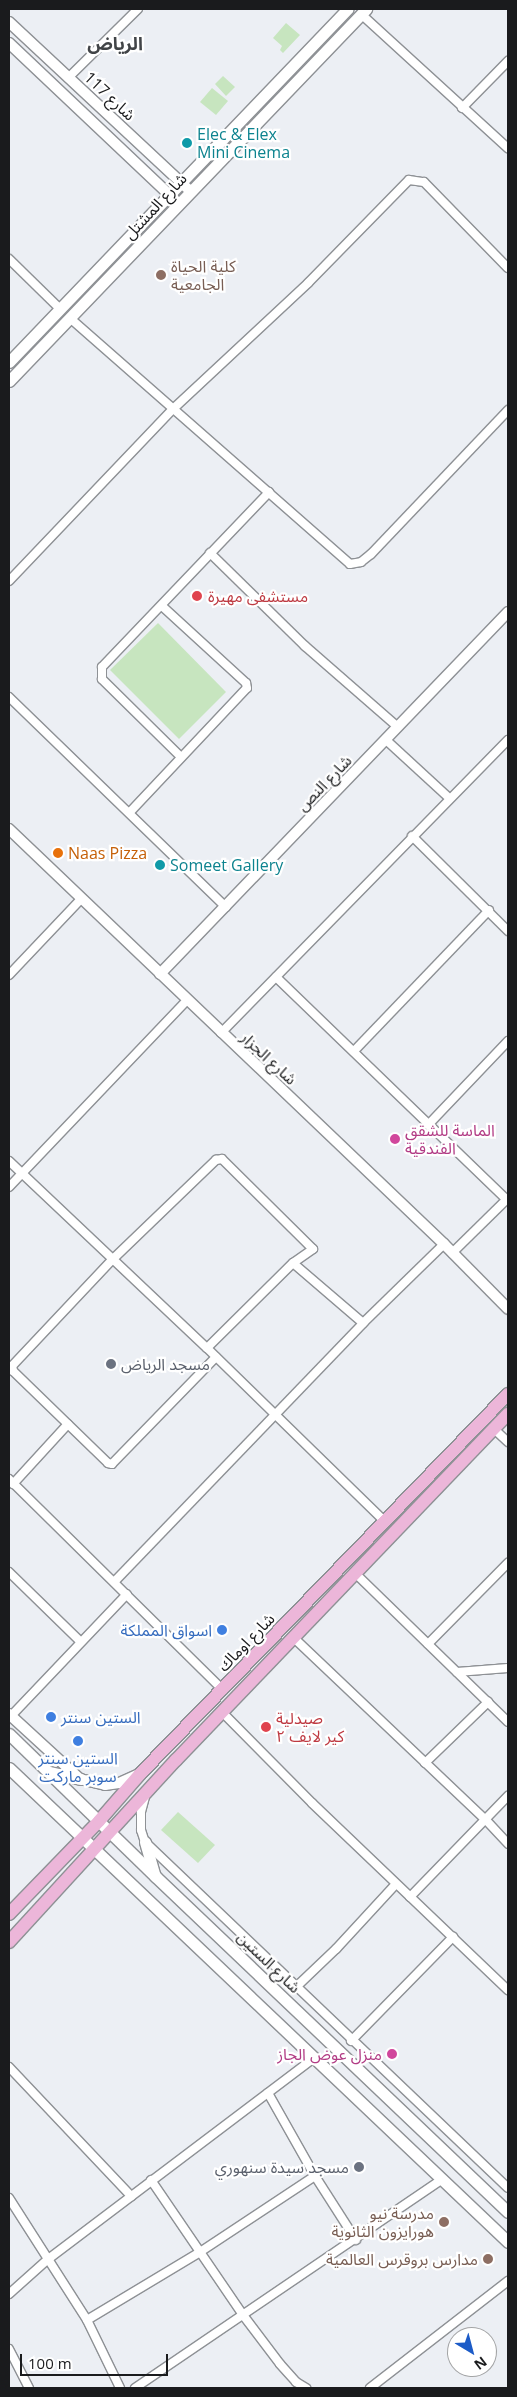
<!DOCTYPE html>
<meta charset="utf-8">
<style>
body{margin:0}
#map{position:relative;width:517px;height:2397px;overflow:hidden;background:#eceff4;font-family:"Open Sans","Noto Sans Arabic",sans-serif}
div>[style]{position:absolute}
.green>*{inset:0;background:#c7e5bf}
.roads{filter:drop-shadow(1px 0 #8e9195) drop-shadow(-1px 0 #8e9195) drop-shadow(0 1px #8e9195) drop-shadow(0 -1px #8e9195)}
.minor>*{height:8px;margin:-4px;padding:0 4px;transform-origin:4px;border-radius:4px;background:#fff}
.tertiary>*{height:10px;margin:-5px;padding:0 5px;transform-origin:5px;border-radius:5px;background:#fff}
.secondary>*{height:11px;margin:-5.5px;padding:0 5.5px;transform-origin:5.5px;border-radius:5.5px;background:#fff}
.primary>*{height:12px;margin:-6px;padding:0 6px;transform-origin:6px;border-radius:6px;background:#ecb6d9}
.dots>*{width:14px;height:14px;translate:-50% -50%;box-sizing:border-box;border:2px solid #fff;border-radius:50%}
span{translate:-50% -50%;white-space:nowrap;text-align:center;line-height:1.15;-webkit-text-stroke:4.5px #fff;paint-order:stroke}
.street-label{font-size:16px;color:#1a1b1d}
.culture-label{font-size:16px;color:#0d838f}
.left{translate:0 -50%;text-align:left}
.education-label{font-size:16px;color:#785e54}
.right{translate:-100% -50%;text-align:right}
.health-label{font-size:16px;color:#be3a42}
.food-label{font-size:16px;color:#c56008}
.hotel-label{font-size:16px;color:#b23c85}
.worship-label{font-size:16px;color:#5b616d}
.shop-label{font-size:16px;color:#366cbe}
.neighbourhood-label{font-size:18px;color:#414447;font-weight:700}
.frame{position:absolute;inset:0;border:10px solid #1a1b1d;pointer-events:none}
.north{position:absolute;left:447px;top:2327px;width:50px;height:50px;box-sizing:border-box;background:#fff;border:1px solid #a3a4a5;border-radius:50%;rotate:143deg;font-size:14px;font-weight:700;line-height:20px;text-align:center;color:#1a1b1d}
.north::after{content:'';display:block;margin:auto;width:18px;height:22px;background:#1c5bc7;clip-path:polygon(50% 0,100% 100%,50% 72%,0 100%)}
.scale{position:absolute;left:20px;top:2354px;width:148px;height:22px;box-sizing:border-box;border:2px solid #1a1b1d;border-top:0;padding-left:6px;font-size:15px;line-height:18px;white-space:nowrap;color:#1a1b1d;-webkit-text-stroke:4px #fff;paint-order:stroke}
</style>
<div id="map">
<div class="green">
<i style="clip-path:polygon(286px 23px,300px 35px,283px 53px,280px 50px,282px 46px,273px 38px)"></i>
<i style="clip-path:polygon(223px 76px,235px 87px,226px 96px,215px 84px)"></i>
<i style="clip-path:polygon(212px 88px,228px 101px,216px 115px,200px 102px)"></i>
<i style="clip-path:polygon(158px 623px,226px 692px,179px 739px,110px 670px)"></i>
<i style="clip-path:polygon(178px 1812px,215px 1845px,198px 1863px,161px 1830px)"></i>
</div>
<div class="roads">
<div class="minor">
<i style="left:361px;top:14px;width:199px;rotate:42.4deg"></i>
<i style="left:68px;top:78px;width:98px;rotate:-44.6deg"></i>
<i style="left:462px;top:108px;width:66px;rotate:-45.6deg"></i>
<i style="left:9px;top:259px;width:71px;rotate:44.4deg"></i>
<i style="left:71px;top:319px;width:371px;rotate:41.3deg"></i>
<i style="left:350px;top:564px;width:11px;rotate:-10deg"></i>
<i style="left:361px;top:562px;width:13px;rotate:-39deg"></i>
<i style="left:371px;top:554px;width:199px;rotate:-46.4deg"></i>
<i style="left:210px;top:553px;width:133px;rotate:44.4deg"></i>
<i style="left:305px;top:646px;width:123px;rotate:41.1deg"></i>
<i style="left:9px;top:581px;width:238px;rotate:-46.4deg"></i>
<i style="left:173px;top:409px;width:185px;rotate:-43deg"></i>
<i style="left:308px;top:283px;width:144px;rotate:-45.6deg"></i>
<i style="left:409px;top:180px;width:15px;rotate:8deg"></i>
<i style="left:424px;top:182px;width:120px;rotate:45.7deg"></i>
<i style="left:9px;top:697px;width:302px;rotate:44.1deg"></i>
<i style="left:386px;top:740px;width:86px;rotate:42.6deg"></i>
<i style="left:181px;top:757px;width:111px;rotate:-135.4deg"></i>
<i style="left:102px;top:679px;width:12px;rotate:-90deg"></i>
<i style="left:102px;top:667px;width:242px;rotate:-46.3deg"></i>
<i style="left:130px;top:812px;width:170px;rotate:-46.7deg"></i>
<i style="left:247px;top:688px;width:5px;rotate:-101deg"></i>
<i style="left:246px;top:683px;width:114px;rotate:-137.5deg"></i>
<i style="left:412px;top:836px;width:135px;rotate:44.7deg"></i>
<i style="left:9px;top:975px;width:105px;rotate:-46.5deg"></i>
<i style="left:276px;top:977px;width:321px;rotate:44deg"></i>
<i style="left:221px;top:1033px;width:410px;rotate:-45.6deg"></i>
<i style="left:354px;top:1051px;width:195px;rotate:-46.2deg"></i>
<i style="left:428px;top:1125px;width:116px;rotate:-46.4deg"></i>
<i style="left:9px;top:1161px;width:272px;rotate:43.4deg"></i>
<i style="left:207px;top:1348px;width:249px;rotate:44.3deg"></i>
<i style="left:9px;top:1187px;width:258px;rotate:-46.4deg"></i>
<i style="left:452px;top:1253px;width:78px;rotate:-44.5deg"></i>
<i style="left:207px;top:1348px;width:121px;rotate:-44.7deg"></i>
<i style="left:216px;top:1357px;width:149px;rotate:134.2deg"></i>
<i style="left:112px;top:1464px;width:4px;rotate:-166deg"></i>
<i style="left:108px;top:1463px;width:132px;rotate:-135.9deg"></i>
<i style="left:13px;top:1371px;width:5px;rotate:-101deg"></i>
<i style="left:12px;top:1366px;width:147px;rotate:-46.7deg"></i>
<i style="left:113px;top:1259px;width:143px;rotate:-43.9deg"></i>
<i style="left:216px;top:1160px;width:6px;rotate:-9deg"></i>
<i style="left:222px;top:1159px;width:128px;rotate:44.7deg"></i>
<i style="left:313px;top:1249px;width:24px;rotate:145deg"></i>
<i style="left:293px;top:1263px;width:92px;rotate:40.6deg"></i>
<i style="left:494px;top:1429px;width:19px;rotate:43deg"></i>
<i style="left:9px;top:1479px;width:301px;rotate:44.6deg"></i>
<i style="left:13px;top:1484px;width:81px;rotate:-47.5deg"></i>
<i style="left:9px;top:1572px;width:99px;rotate:44.2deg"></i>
<i style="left:356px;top:1574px;width:212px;rotate:44.2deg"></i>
<i style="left:115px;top:1581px;width:358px;rotate:-46.1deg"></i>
<i style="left:363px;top:1323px;width:113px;rotate:-44.3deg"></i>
<i style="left:295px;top:1639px;width:262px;rotate:43.5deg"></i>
<i style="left:485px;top:1819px;width:34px;rotate:47deg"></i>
<i style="left:428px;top:1644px;width:114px;rotate:-45.4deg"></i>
<i style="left:457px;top:1672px;width:51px;rotate:-4.5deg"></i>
<i style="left:223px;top:1713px;width:127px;rotate:45.3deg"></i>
<i style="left:312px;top:1803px;width:271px;rotate:43.7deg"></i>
<i style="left:11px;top:1716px;width:168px;rotate:-46.4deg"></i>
<i style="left:425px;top:1763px;width:88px;rotate:-44.1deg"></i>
<i style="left:145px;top:1797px;width:16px;rotate:105deg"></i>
<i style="left:141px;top:1812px;width:18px;rotate:90deg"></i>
<i style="left:141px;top:1830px;width:13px;rotate:72deg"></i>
<i style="left:145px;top:1842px;width:501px;rotate:43.63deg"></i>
<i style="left:410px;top:1897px;width:141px;rotate:-45.9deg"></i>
<i style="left:295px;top:1988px;width:57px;rotate:-43.6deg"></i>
<i style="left:336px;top:1949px;width:88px;rotate:-47.3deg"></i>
<i style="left:351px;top:2041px;width:146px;rotate:-45.6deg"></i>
<i style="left:9px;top:2067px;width:178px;rotate:46.6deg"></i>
<i style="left:268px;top:2093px;width:95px;rotate:60.5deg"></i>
<i style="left:315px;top:2176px;width:76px;rotate:57.4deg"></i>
<i style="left:151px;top:2180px;width:163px;rotate:55.7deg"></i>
<i style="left:243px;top:2315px;width:61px;rotate:52.9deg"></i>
<i style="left:280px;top:2364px;width:24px;rotate:48deg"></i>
<i style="left:296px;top:2382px;width:12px;rotate:31deg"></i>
<i style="left:9px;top:2198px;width:145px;rotate:57.4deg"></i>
<i style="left:87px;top:2320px;width:76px;rotate:64.1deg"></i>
<i style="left:9px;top:2294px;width:51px;rotate:-41.8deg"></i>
<i style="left:47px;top:2260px;width:335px;rotate:-37.1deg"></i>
<i style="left:87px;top:2320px;width:132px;rotate:-31deg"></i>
<i style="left:200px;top:2252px;width:138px;rotate:-33.5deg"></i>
<i style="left:9px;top:2349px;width:44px;rotate:62.9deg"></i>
<i style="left:135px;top:2388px;width:372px;rotate:-34.2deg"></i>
<i style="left:370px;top:2388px;width:175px;rotate:-37.8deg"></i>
</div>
<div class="tertiary">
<i style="left:9px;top:22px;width:249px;rotate:43deg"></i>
<i style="left:9px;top:43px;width:234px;rotate:43.4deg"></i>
<i style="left:9px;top:829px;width:601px;rotate:43.65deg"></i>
<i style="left:444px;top:1244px;width:91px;rotate:45.4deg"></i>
<i style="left:160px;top:974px;width:502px;rotate:-46.13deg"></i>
<i style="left:9px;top:1714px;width:96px;rotate:42.5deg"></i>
<i style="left:80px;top:1779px;width:26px;rotate:13deg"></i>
<i style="left:105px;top:1785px;width:14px;rotate:-8deg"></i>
<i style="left:119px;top:1783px;width:20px;rotate:-24deg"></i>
</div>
<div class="secondary">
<i style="left:9px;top:362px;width:489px;rotate:-46.2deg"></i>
<i style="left:9px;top:381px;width:516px;rotate:-46.18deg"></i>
<i style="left:9px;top:1734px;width:204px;rotate:44.2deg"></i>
<i style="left:155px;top:1876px;width:487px;rotate:43.6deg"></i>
<i style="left:9px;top:1768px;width:688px;rotate:43.53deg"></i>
<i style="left:50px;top:1772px;width:31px;rotate:13deg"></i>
<i style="left:145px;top:1842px;width:33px;rotate:74deg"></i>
</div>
<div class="primary">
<i style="left:9px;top:1914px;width:129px;rotate:-45.9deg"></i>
<i style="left:99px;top:1821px;width:62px;rotate:-48.9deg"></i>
<i style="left:140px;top:1774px;width:529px;rotate:-45.92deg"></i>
<i style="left:9px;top:1942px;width:247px;rotate:-47.5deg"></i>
<i style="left:176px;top:1760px;width:480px;rotate:-46.2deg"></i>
</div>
</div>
<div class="dots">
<i style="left:187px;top:143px;background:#0f9aa8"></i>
<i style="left:161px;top:275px;background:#8d6e63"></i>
<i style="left:197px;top:596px;background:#e0444e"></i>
<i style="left:58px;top:853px;background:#e8710a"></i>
<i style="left:160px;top:865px;background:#0f9aa8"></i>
<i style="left:395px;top:1139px;background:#d1479c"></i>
<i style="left:111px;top:1364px;background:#6b7280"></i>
<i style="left:222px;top:1630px;background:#3f7fe0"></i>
<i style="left:51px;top:1717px;background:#3f7fe0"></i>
<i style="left:266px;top:1727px;background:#e0444e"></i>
<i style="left:78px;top:1741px;background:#3f7fe0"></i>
<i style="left:392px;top:2054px;background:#d1479c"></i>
<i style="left:359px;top:2167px;background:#6b7280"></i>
<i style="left:444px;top:2222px;background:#8d6e63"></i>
<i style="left:488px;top:2259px;background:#8d6e63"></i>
</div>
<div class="street-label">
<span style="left:110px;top:96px;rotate:43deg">شارع 117</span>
<span style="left:155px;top:206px;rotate:-47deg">شارع المشتل</span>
<span style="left:324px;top:783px;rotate:-46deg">شارع النص</span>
<span style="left:269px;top:1058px;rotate:43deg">شارع الجزار</span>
<span style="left:246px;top:1642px;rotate:-46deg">شارع اوماك</span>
<span style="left:269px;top:1962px;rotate:44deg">شارع الستين</span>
</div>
<div class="culture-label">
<span class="left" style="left:197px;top:143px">Elec &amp; Elex<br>Mini Cinema</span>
<span class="left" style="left:170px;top:865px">Someet Gallery</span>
</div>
<div class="education-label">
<span class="left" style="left:171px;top:275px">كلية الحياة<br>الجامعية</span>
<span class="right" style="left:434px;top:2222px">مدرسة نيو<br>هورايزون الثانوية</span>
<span class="right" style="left:478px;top:2259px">مدارس بروقرس العالمية</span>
</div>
<div class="health-label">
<span class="left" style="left:208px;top:596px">مستشفى مهيرة</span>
<span class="left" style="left:276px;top:1727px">صيدلية<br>كير لايف ٢</span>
</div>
<div class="food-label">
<span class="left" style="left:68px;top:853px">Naas Pizza</span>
</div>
<div class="hotel-label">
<span class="left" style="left:405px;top:1139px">الماسة للشقق<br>الفندقية</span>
<span class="right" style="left:382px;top:2054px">منزل عوض الجاز</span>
</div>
<div class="worship-label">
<span class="left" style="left:121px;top:1364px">مسجد الرياض</span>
<span class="right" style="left:349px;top:2167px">مسجد سيدة سنهوري</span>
</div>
<div class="shop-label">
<span class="right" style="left:212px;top:1630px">اسواق المملكة</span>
<span class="left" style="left:61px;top:1717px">الستين سنتر</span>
<span style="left:78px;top:1767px">الستين سنتر<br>سوبر ماركت</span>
</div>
<div class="neighbourhood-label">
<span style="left:115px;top:43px">الرياض</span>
</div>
<div class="frame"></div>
<div class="north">N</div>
<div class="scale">100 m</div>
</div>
